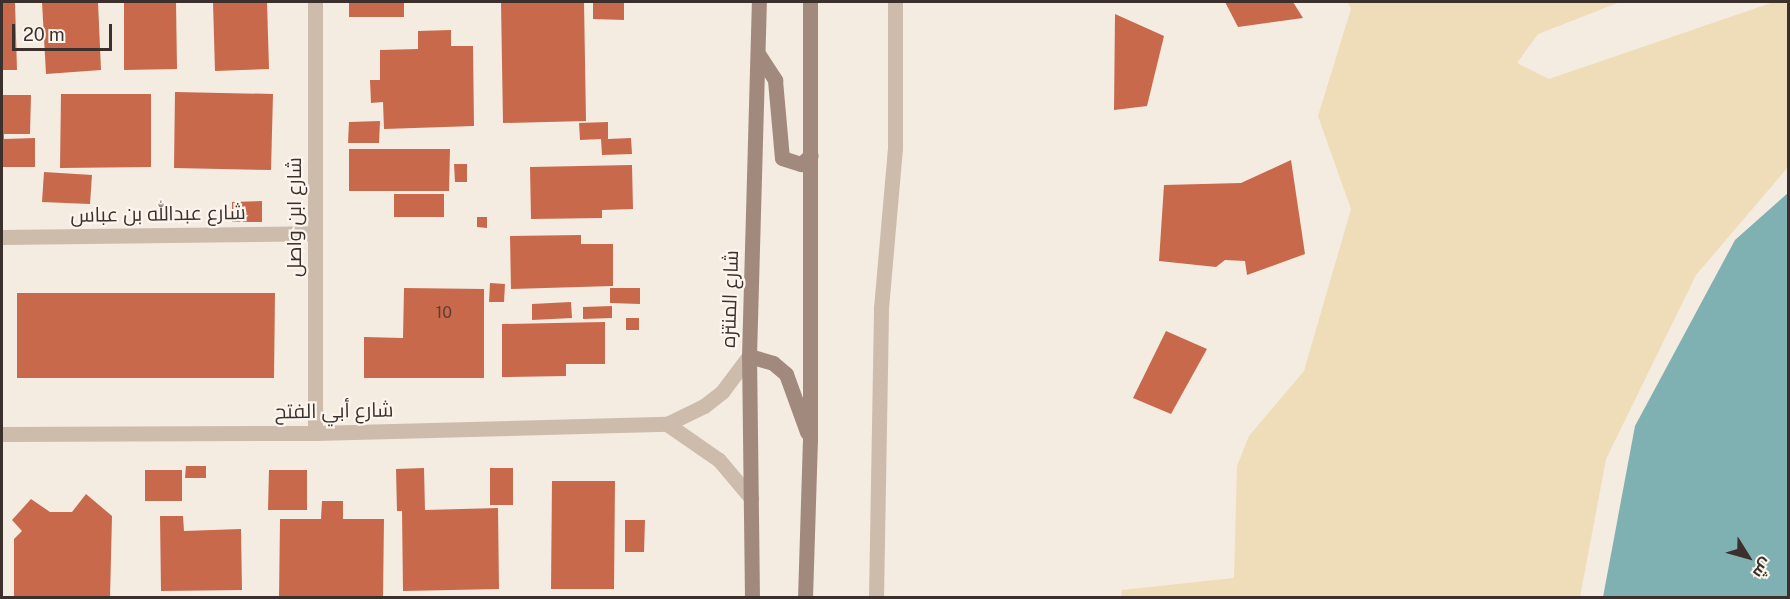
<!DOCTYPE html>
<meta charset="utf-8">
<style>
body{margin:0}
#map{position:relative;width:1790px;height:599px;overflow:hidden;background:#f4ebe1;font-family:"Public Sans",Cairo,sans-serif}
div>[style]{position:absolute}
.sand>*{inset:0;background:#efdcb8}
.water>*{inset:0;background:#7fb0b2}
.building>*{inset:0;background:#c8694b}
.lane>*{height:15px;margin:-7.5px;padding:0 7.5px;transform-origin:7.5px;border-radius:7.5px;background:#cdbbac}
.street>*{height:15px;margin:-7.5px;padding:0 7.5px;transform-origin:7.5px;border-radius:7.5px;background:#cdbbac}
.secondary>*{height:15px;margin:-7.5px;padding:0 7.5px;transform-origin:7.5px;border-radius:7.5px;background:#a18a7d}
span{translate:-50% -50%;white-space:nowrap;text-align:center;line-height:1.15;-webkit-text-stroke:4.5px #fbf5ee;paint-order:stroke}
.number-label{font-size:16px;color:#5e3e33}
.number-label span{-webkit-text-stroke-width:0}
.street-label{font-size:20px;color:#3b302b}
.frame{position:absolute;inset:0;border:3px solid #3b302b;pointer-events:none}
.north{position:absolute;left:1718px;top:527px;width:60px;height:60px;-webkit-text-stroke:4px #fbf5ee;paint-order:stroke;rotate:127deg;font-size:16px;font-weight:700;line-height:24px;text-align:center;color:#3b302b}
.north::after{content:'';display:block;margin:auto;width:21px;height:27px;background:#3b302b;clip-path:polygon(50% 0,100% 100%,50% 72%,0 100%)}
.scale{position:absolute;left:12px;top:24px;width:100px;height:27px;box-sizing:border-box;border:3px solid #3b302b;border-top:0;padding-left:8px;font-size:18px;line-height:21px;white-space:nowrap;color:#3b302b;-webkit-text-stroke:4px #fbf5ee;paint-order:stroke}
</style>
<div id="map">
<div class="sand">
<i style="clip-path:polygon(1348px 2px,1620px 2px,1538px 34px,1517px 63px,1549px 79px,1774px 2px,1788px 2px,1788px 167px,1696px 275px,1606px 459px,1580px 597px,1121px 597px,1122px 590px,1234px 578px,1237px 466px,1249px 436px,1304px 371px,1351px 209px,1318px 116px,1351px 9px)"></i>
</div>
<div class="water">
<i style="clip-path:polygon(1788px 193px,1788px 597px,1603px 597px,1635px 426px,1735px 240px)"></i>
</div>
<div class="building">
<i style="clip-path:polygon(2px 2px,15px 2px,17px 70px,2px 70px)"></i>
<i style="clip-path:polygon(42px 2px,98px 2px,101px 70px,46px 74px)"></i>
<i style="clip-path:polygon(124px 2px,176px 2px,177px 69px,124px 70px)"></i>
<i style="clip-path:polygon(213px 2px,267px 2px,269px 69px,215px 71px)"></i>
<i style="clip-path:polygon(349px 2px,404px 2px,404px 17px,349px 17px)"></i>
<i style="clip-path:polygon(501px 2px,584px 2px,586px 121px,503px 123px)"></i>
<i style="clip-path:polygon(593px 2px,624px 2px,624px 20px,593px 19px)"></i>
<i style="clip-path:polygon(1225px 2px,1293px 2px,1303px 18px,1238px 27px)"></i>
<i style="clip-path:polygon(1115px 14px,1164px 36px,1147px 106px,1114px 110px)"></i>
<i style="clip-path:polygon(451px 30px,451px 46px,473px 46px,474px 126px,384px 129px,383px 102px,371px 103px,370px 80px,380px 80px,380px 50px,418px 49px,418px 31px)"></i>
<i style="clip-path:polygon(175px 92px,273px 94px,271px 170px,174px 168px)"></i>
<i style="clip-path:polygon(61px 94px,151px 94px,151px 167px,60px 168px)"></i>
<i style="clip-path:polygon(2px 95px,31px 95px,30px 134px,4px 134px,4px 139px,35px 138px,35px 167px,2px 167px)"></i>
<i style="clip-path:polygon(380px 121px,379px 143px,348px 143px,349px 122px)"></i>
<i style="clip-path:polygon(608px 122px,608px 139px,631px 138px,632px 154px,602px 155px,601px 139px,580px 140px,579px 123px)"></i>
<i style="clip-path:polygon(349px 149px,450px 149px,449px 191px,349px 191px)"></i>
<i style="clip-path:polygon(1291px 160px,1305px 254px,1247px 275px,1245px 261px,1225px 260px,1216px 267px,1159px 261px,1164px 185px,1241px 183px)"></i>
<i style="clip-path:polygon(454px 164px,467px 164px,467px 182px,455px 182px)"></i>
<i style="clip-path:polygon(632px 165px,633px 209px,602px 210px,602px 218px,531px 219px,530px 167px)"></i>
<i style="clip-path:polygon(44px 172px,92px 175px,90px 204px,42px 202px)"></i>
<i style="clip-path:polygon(394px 194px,444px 194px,444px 217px,394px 217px)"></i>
<i style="clip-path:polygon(262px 201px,262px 222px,232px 222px,232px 202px)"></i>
<i style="clip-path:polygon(477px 217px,487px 217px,487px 228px,477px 227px)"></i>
<i style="clip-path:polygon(581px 235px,581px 244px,613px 244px,613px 286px,511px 289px,510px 236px)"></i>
<i style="clip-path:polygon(490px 283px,505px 284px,504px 302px,489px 302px)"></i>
<i style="clip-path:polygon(404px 288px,484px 289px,484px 378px,364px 378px,364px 337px,403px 338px)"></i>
<i style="clip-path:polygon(610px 288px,640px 288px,640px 304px,610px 303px)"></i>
<i style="clip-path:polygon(17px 293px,275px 293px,274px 378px,17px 378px)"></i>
<i style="clip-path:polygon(571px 302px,572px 318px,532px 320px,532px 304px)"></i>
<i style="clip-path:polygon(612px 306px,612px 318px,583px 319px,583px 307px)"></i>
<i style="clip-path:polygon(626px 318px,639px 318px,639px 330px,626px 330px)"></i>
<i style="clip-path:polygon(605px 322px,605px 364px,566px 364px,566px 376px,502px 377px,502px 324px)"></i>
<i style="clip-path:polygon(1166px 331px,1207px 349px,1171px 414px,1133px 398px)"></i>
<i style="clip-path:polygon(186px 466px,206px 466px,206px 478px,185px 478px)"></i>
<i style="clip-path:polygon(424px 468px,425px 510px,498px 508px,499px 589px,403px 591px,402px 511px,397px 511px,396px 469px)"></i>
<i style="clip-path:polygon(490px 468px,513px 468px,513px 505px,490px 505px)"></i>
<i style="clip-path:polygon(145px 470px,182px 470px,182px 501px,145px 501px)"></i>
<i style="clip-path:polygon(269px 470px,307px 470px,307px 510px,268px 510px)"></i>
<i style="clip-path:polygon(552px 481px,615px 481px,614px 589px,551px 589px)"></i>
<i style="clip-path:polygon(86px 494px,112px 516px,110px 598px,14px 598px,14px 539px,22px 531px,12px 520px,31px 499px,50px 512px,72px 512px)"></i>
<i style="clip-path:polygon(322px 501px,343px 501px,343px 519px,384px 519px,383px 598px,279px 598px,280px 519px,321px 519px)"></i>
<i style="clip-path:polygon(160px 516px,183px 516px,184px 531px,241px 529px,242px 590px,161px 591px)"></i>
<i style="clip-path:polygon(625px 520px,645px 520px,644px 552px,625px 552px)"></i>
</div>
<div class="lane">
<i style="left:876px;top:598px;width:290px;rotate:-89deg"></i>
<i style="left:881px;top:308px;width:161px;rotate:-85deg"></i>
<i style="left:895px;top:148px;width:146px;rotate:-90deg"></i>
</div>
<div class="street">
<i style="left:2px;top:237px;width:313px;rotate:-0.7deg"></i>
<i style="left:667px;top:424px;width:63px;rotate:34.7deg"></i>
<i style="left:719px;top:460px;width:50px;rotate:49.9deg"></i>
<i style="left:315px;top:433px;width:431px;rotate:-90deg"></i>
<i style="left:2px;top:434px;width:313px;rotate:-0.2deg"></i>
<i style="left:315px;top:433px;width:352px;rotate:-1.5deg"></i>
<i style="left:667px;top:424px;width:41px;rotate:-25.9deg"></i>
<i style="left:704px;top:406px;width:23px;rotate:-38deg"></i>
<i style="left:722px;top:392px;width:45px;rotate:-53.1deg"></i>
</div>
<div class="secondary">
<i style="left:759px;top:55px;width:30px;rotate:57deg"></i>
<i style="left:775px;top:80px;width:78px;rotate:84.9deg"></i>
<i style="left:782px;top:158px;width:20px;rotate:18deg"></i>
<i style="left:801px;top:164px;width:13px;rotate:-42deg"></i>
<i style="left:749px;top:356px;width:25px;rotate:16deg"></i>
<i style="left:773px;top:363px;width:17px;rotate:40deg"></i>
<i style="left:786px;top:374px;width:62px;rotate:70.1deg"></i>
<i style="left:752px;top:598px;width:242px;rotate:-90.7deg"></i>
<i style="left:749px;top:356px;width:354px;rotate:-88.4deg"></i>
<i style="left:805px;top:598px;width:157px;rotate:-88.2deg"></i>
<i style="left:810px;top:441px;width:439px;rotate:-90deg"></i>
</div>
<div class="number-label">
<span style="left:444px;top:313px">10</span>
</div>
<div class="street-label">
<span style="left:158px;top:214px;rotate:-1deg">شارع عبدالله بن عباس</span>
<span style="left:294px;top:217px;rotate:-90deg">شارع ابن واصل</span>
<span style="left:730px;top:299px;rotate:-88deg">شارع المنتزه</span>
<span style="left:334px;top:411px;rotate:-1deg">شارع أبي الفتح</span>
</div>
<div class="frame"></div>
<div class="north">ش</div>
<div class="scale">20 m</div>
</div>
